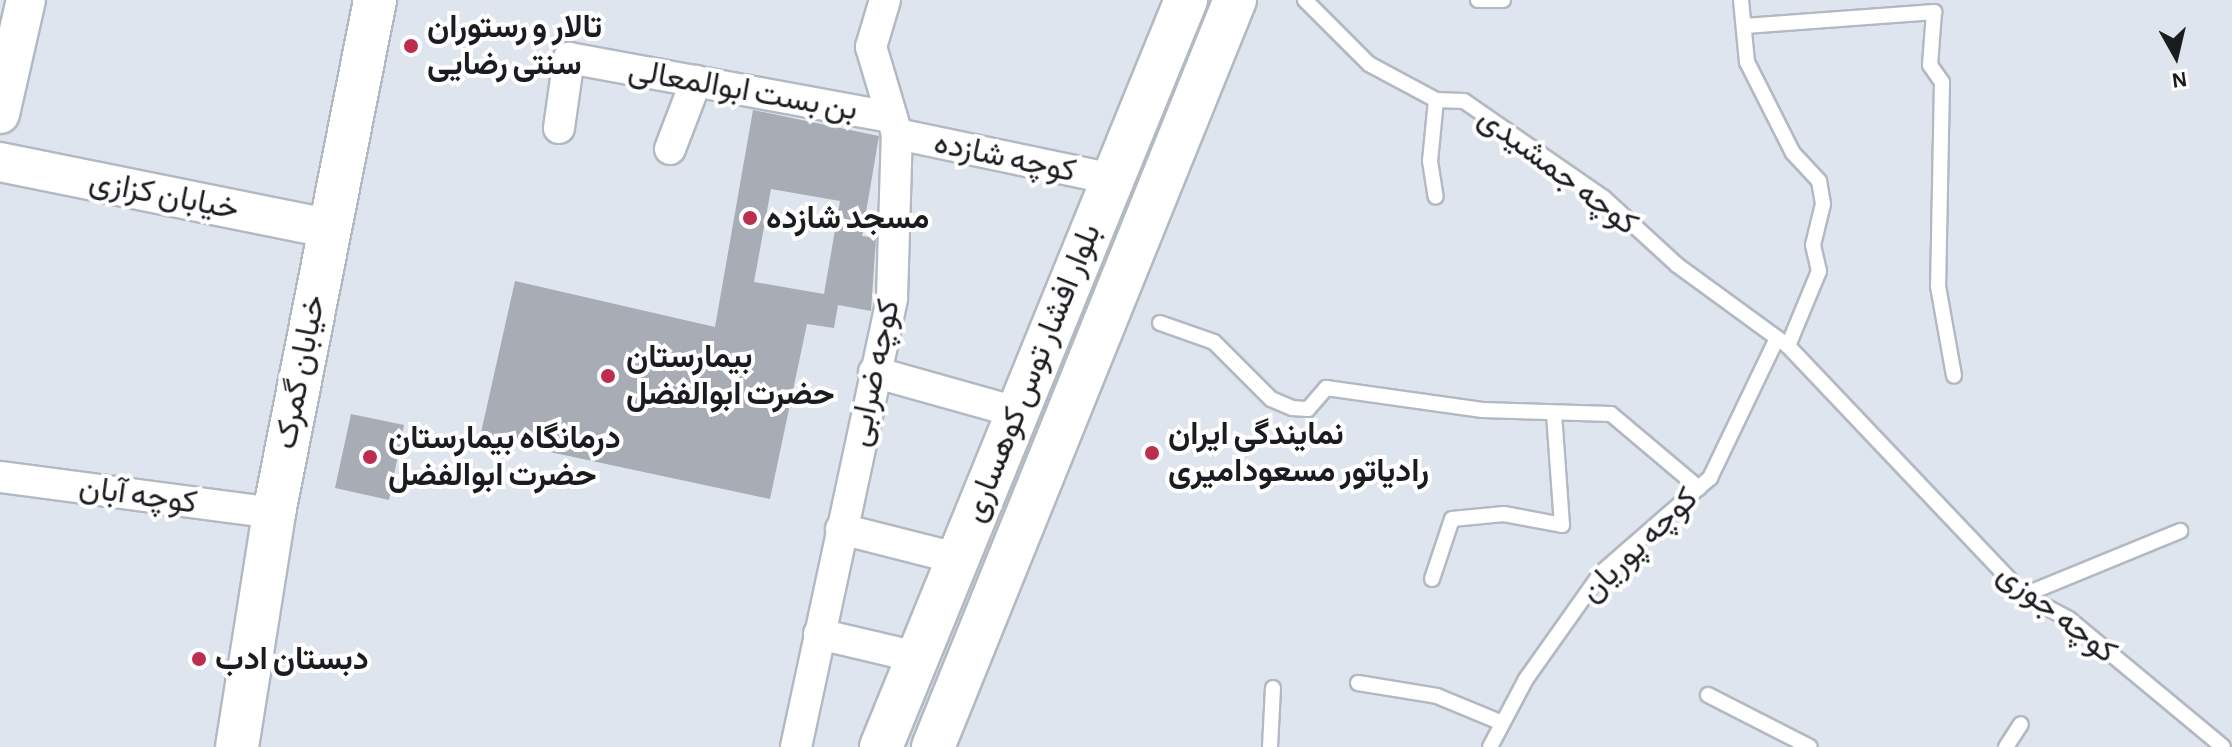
<!DOCTYPE html>
<meta charset="utf-8">
<style>
body{margin:0}
#map{position:relative;width:2232px;height:747px;overflow:hidden;background:#dfe5ee;font-family:"Alegreya Sans",Vazirmatn,sans-serif}
div>[style]{position:absolute}
.building>*{inset:0;background:#a7acb5}
.roads{filter:drop-shadow(2px 0 #b3b9c2) drop-shadow(-2px 0 #b3b9c2) drop-shadow(0 2px #b3b9c2) drop-shadow(0 -2px #b3b9c2)}
.service>*{height:14px;margin:-7px;padding:0 7px;transform-origin:7px;border-radius:7px;background:#fff}
.minor>*{height:30px;margin:-15px;padding:0 15px;transform-origin:15px;border-radius:15px;background:#fff}
.tertiary>*{height:38px;margin:-19px;padding:0 19px;transform-origin:19px;border-radius:19px;background:#fff}
.secondary>*{height:42px;margin:-21px;padding:0 21px;transform-origin:21px;border-radius:21px;background:#fff}
.dots>*{width:22px;height:22px;translate:-50% -50%;box-sizing:border-box;border:4px solid #fff;border-radius:50%}
span{translate:-50% -50%;white-space:nowrap;text-align:center;line-height:1.15;-webkit-text-stroke:8px #fff;paint-order:stroke}
.poi-label{font-size:32px;color:#1a1c1f;font-weight:700}
.left{translate:0 -50%;text-align:left}
.street-label{font-size:32px;color:#1a1c1f}
.north{position:absolute;left:2136px;top:16px;width:80px;height:80px;-webkit-text-stroke:6px #fff;paint-order:stroke;rotate:172deg;font-size:22px;font-weight:700;line-height:32px;text-align:center;color:#1a1c1f}
.north::after{content:'';display:block;margin:auto;width:28px;height:36px;background:#1a1c1f;clip-path:polygon(50% 0,100% 100%,50% 72%,0 100%)}
</style>
<div id="map">
<div class="building">
<i style="clip-path:polygon(evenodd,753px 110px,879px 136px,862px 236px,876px 238px,871px 311px,838px 305px,834px 328px,807px 324px,770px 499px,480px 437px,515px 281px,715px 327px,753px 110px,771px 189px,840px 201px,824px 294px,754px 282px,771px 189px)"></i>
<i style="clip-path:polygon(351px 414px,404px 425px,389px 500px,335px 488px)"></i>
</div>
<div class="roads">
<div class="service">
<i style="left:1305px;top:0;width:91px;rotate:45deg"></i>
<i style="left:1369px;top:64px;width:76px;rotate:28.2deg"></i>
<i style="left:1436px;top:100px;width:28px;rotate:2deg"></i>
<i style="left:1464px;top:101px;width:170px;rotate:34.7deg"></i>
<i style="left:1604px;top:198px;width:99px;rotate:42.5deg"></i>
<i style="left:1677px;top:265px;width:137px;rotate:36.1deg"></i>
<i style="left:1788px;top:346px;width:343px;rotate:46.5deg"></i>
<i style="left:2024px;top:595px;width:51px;rotate:28.1deg"></i>
<i style="left:2069px;top:619px;width:200px;rotate:39.7deg"></i>
<i style="left:1478px;top:0;width:25px"></i>
<i style="left:1741px;top:0;width:62px;rotate:84.5deg"></i>
<i style="left:1747px;top:62px;width:102px;rotate:63.2deg"></i>
<i style="left:1793px;top:153px;width:38px;rotate:47deg"></i>
<i style="left:1819px;top:181px;width:23px;rotate:80deg"></i>
<i style="left:1823px;top:204px;width:42px;rotate:103.7deg"></i>
<i style="left:1813px;top:245px;width:27px;rotate:77deg"></i>
<i style="left:1819px;top:271px;width:81px;rotate:112.5deg"></i>
<i style="left:1745px;top:26px;width:190px;rotate:-4.2deg"></i>
<i style="left:1934px;top:12px;width:53px;rotate:94.3deg"></i>
<i style="left:1930px;top:65px;width:21px;rotate:55deg"></i>
<i style="left:1942px;top:82px;width:204px;rotate:91.1deg"></i>
<i style="left:1938px;top:286px;width:91px;rotate:79.9deg"></i>
<i style="left:1436px;top:100px;width:61px;rotate:95.6deg"></i>
<i style="left:1430px;top:161px;width:36px;rotate:81deg"></i>
<i style="left:1160px;top:323px;width:57px;rotate:19.4deg"></i>
<i style="left:1214px;top:342px;width:81px;rotate:45deg"></i>
<i style="left:1271px;top:399px;width:23px;rotate:23deg"></i>
<i style="left:1292px;top:408px;width:16px;rotate:4deg"></i>
<i style="left:1308px;top:409px;width:28px;rotate:-49deg"></i>
<i style="left:1326px;top:388px;width:158px;rotate:8deg"></i>
<i style="left:1482px;top:410px;width:129px;rotate:1.8deg"></i>
<i style="left:1611px;top:414px;width:115px;rotate:40.1deg"></i>
<i style="left:1432px;top:579px;width:63px;rotate:-71.6deg"></i>
<i style="left:1452px;top:519px;width:52px;rotate:-5.5deg"></i>
<i style="left:1504px;top:514px;width:59px;rotate:10.7deg"></i>
<i style="left:1562px;top:525px;width:111px;rotate:-94.1deg"></i>
<i style="left:2024px;top:595px;width:169px;rotate:-22.3deg"></i>
<i style="left:1358px;top:683px;width:80px;rotate:9.3deg"></i>
<i style="left:1437px;top:696px;width:68px;rotate:22.4deg"></i>
<i style="left:1708px;top:695px;width:114px;rotate:27deg"></i>
<i style="left:1270px;top:747px;width:59px;rotate:-87.1deg"></i>
<i style="left:1490px;top:747px;width:77px;rotate:-62.1deg"></i>
<i style="left:1526px;top:679px;width:130px;rotate:-54.7deg"></i>
<i style="left:1601px;top:573px;width:145px;rotate:-41.1deg"></i>
<i style="left:1710px;top:478px;width:155px;rotate:-64.4deg"></i>
<i style="left:2006px;top:747px;width:27px;rotate:-57deg"></i>
</div>
<div class="minor">
<i style="left:559px;top:128px;width:71px;rotate:-81.9deg"></i>
<i style="left:569px;top:58px;width:328px;rotate:10.4deg"></i>
<i style="left:897px;top:134px;width:220px;rotate:11.8deg"></i>
<i style="left:670px;top:149px;width:73px;rotate:-69.1deg"></i>
<i style="left:874px;top:372px;width:148px;rotate:15.7deg"></i>
<i style="left:1px;top:477px;width:275px;rotate:7.5deg"></i>
<i style="left:841px;top:529px;width:119px;rotate:14.2deg"></i>
<i style="left:819px;top:634px;width:101px;rotate:13.2deg"></i>
<i style="left:796px;top:747px;width:459px;rotate:-77.9deg"></i>
<i style="left:892px;top:298px;width:164px;rotate:-88.3deg"></i>
<i style="left:897px;top:134px;width:91px;rotate:-106.6deg"></i>
<i style="left:871px;top:47px;width:49px;rotate:-73.4deg"></i>
</div>
<div class="tertiary">
<i style="left:0;top:114px;width:117px;rotate:-77.2deg"></i>
<i style="left:0;top:162px;width:334px;rotate:11.4deg"></i>
</div>
<div class="secondary">
<i style="left:237px;top:747px;width:237px;rotate:-81deg"></i>
<i style="left:274px;top:513px;width:523px;rotate:-78.86deg"></i>
<i style="left:881px;top:747px;width:807px;rotate:-67.79deg"></i>
<i style="left:933px;top:747px;width:806px;rotate:-67.99deg"></i>
</div>
</div>
<div class="dots">
<i style="left:411px;top:46px;background:#bd2d4f"></i>
<i style="left:750px;top:218px;background:#bd2d4f"></i>
<i style="left:608px;top:376px;background:#bd2d4f"></i>
<i style="left:1152px;top:453px;background:#bd2d4f"></i>
<i style="left:370px;top:457px;background:#bd2d4f"></i>
<i style="left:199px;top:659px;background:#bd2d4f"></i>
</div>
<div class="poi-label">
<span class="left" style="left:427px;top:46px">تالار و رستوران<br>سنتی رضایی</span>
<span class="left" style="left:766px;top:218px">مسجد شازده</span>
<span class="left" style="left:626px;top:376px">بیمارستان<br>حضرت ابوالفضل</span>
<span class="left" style="left:1168px;top:453px">نمایندگی ایران<br>رادیاتور مسعودامیری</span>
<span class="left" style="left:388px;top:457px">درمانگاه بیمارستان<br>حضرت ابوالفضل</span>
<span class="left" style="left:215px;top:659px">دبستان ادب</span>
</div>
<div class="street-label">
<span style="left:743px;top:90px;rotate:10deg">بن بست ابوالمعالی</span>
<span style="left:1005px;top:157px;rotate:12deg">کوچه شازده</span>
<span style="left:1558px;top:171px;rotate:37deg">کوچه جمشیدی</span>
<span style="left:164px;top:195px;rotate:11deg">خیابان کزازی</span>
<span style="left:300px;top:372px;rotate:-79deg">خیابان گمرک</span>
<span style="left:874px;top:373px;rotate:-78deg">کوچه ضرابی</span>
<span style="left:1032px;top:373px;rotate:-68deg">بلوار افشار توس کوهساری</span>
<span style="left:138px;top:495px;rotate:8deg">کوچه آبان</span>
<span style="left:1639px;top:545px;rotate:-44deg">کوچه پوریان</span>
<span style="left:2057px;top:613px;rotate:38deg">کوچه جوزی</span>
</div>
<div class="north">N</div>
</div>
